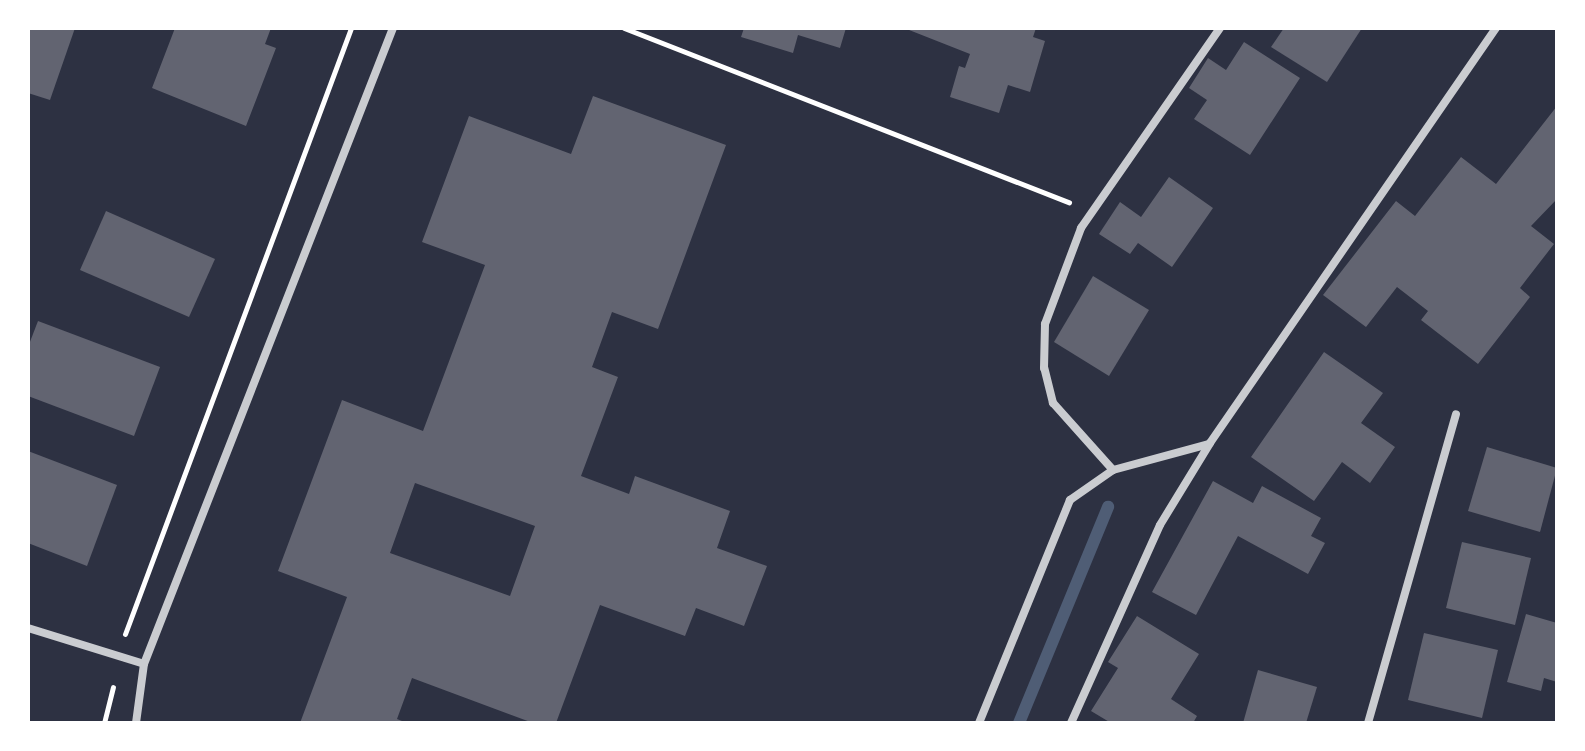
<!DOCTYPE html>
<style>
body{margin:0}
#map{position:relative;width:1585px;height:751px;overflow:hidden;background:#2d3142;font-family:"Public Sans",sans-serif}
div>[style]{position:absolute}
.stream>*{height:12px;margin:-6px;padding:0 6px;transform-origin:6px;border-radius:6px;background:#4f5d75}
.building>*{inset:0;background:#626471}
.path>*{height:5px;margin:-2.5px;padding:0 2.5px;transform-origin:2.5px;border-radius:2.5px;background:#fff}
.minor>*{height:8px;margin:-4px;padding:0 4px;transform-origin:4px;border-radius:4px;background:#caccd0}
span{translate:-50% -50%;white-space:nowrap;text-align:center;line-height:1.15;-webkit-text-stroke:7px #fff;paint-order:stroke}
.frame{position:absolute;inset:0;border:30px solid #fff;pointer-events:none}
</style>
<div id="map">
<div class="stream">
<i style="left:1019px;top:723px;width:234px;rotate:-67.6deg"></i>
</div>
<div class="building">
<i style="clip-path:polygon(28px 28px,75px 28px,50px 100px,28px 93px)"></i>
<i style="clip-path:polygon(175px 28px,271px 28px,265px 44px,276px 48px,246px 126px,152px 88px)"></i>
<i style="clip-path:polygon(744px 28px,846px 28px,840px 48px,798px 35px,793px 53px,741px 37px)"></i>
<i style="clip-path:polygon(904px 28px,1036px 28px,1033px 37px,1045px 41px,1030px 92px,1008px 85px,999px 113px,950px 97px,959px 66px,965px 68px,970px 54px)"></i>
<i style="clip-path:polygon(1284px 28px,1362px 28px,1327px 82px,1271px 47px)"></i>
<i style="clip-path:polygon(1244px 42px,1300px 78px,1250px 155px,1194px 119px,1207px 100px,1189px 88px,1208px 58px,1226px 70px)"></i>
<i style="clip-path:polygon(evenodd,593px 96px,726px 145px,658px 329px,612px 312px,592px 367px,618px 377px,581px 476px,629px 494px,635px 476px,730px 511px,717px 548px,767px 566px,744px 626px,696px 608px,685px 636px,600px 605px,556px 723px,533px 723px,412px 678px,397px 719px,407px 723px,300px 723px,347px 597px,278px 571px,342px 400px,423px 431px,485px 265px,422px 242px,469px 116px,571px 154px,593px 96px,415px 483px,535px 526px,510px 596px,390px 553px,415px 483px)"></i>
<i style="clip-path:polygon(1557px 106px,1557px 199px,1531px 226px,1554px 244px,1520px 288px,1530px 297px,1478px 364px,1421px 320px,1428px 311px,1397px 287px,1366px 327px,1323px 295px,1396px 201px,1415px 216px,1461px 157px,1496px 184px)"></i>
<i style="clip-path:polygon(1169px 177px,1213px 208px,1172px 267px,1138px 243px,1130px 254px,1099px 234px,1120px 202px,1141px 217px)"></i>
<i style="clip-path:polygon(106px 211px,215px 259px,189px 317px,80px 270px)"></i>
<i style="clip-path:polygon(1093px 276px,1149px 310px,1109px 376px,1054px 342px)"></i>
<i style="clip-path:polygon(38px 321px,160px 367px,134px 436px,28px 396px,28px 347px)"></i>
<i style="clip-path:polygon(1324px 352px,1383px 393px,1361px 423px,1395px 447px,1370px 483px,1342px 462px,1314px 501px,1251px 457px)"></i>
<i style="clip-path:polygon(1487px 447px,1557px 468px,1540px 532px,1468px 511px)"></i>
<i style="clip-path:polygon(28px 451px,117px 485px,87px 566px,28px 543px)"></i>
<i style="clip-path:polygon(1213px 481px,1253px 503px,1262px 486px,1321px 518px,1311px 536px,1325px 543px,1308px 574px,1238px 536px,1196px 615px,1152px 592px)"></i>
<i style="clip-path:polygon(1462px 542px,1531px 558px,1515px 625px,1446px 608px)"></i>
<i style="clip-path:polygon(1526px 614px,1557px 623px,1557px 682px,1544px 678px,1541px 691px,1507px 682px)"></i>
<i style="clip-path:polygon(1137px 616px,1199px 654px,1171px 699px,1197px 716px,1193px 723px,1111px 723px,1091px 711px,1118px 668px,1108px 662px)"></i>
<i style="clip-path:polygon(1424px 633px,1498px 650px,1482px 718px,1408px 700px)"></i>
<i style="clip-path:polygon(1258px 670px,1317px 687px,1306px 723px,1243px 723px)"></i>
</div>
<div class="path">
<i style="left:624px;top:28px;width:478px;rotate:21.4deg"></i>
<i style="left:125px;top:634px;width:647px;rotate:-69.55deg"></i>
<i style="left:104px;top:723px;width:37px;rotate:-76deg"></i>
</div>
<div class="minor">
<i style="left:1113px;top:470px;width:90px;rotate:-131.8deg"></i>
<i style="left:1053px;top:403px;width:36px;rotate:-104deg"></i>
<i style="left:1044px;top:368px;width:44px;rotate:-88.7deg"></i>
<i style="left:1045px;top:324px;width:103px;rotate:-69.4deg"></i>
<i style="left:1081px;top:228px;width:244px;rotate:-55.2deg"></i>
<i style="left:28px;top:628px;width:121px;rotate:17.2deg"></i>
<i style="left:136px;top:723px;width:60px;rotate:-82.3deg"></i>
<i style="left:144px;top:664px;width:683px;rotate:-68.62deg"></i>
<i style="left:979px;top:723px;width:241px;rotate:-67.8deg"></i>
<i style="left:1070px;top:500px;width:52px;rotate:-34.9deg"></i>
<i style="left:1113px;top:470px;width:99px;rotate:-15.2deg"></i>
<i style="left:1071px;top:723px;width:217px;rotate:-65.8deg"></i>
<i style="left:1160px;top:525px;width:96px;rotate:-58.6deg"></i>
<i style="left:1210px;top:443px;width:504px;rotate:-55.43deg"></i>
<i style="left:1368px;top:723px;width:321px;rotate:-74.1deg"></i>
</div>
<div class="frame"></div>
</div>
